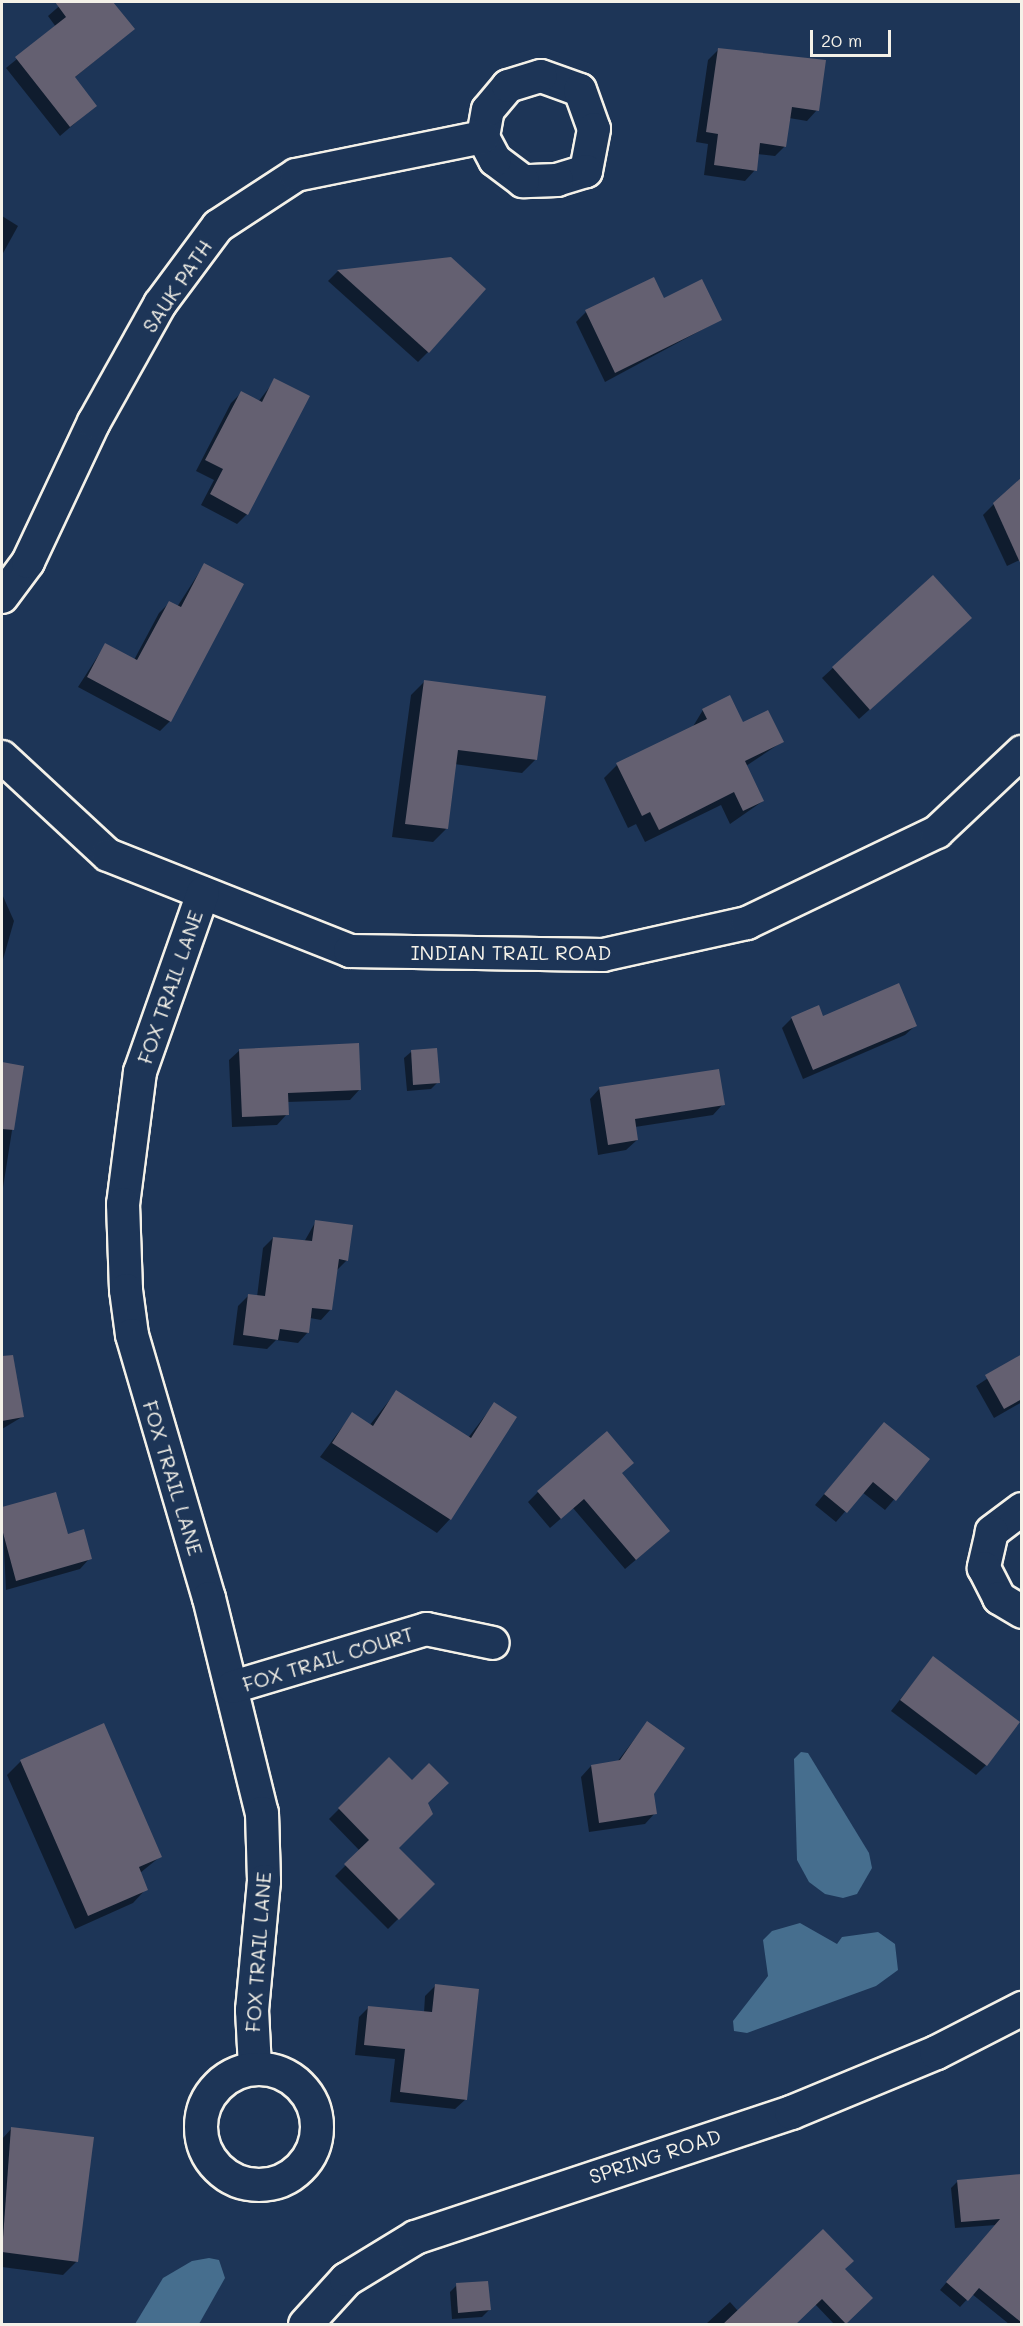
<!DOCTYPE html>
<style>
body{margin:0}
#map{position:relative;width:1023px;height:2326px;overflow:hidden;background:#1d3557;font-family:Mali,sans-serif}
div>[style]{position:absolute}
.water>*{inset:0;background:#466e8e}
.shadow>*{inset:0;background:#0007}
.building>*{inset:0;background:#646071}
.roads{filter:drop-shadow(2px 0 #f4f1e8) drop-shadow(-2px 0 #f4f1e8) drop-shadow(0 2px #f4f1e8) drop-shadow(0 -2px #f4f1e8)}
.minor>*{height:32px;margin:-16px;padding:0 16px;transform-origin:16px;border-radius:16px;background:#1d3557}
.minor>.ring{margin:-16px;padding:0;box-sizing:content-box;background:none;border:32px solid #1d3557;border-radius:50%}
.tertiary>*{height:33px;margin:-16.5px;padding:0 16.5px;transform-origin:16.5px;border-radius:16.5px;background:#1d3557}
span{translate:-50% -50%;white-space:nowrap;text-align:center;line-height:1.15;-webkit-text-stroke:4.5px #1d3557;paint-order:stroke}
.street-label{font-size:20px;color:#f4f1e8}
.frame{position:absolute;inset:0;border:3px solid #f4f1e8;pointer-events:none}
.scale{position:absolute;left:810px;top:30px;width:81px;height:27px;box-sizing:border-box;border:3px solid #f4f1e8;border-top:0;padding-left:8px;font-size:18px;line-height:21px;white-space:nowrap;color:#f4f1e8;-webkit-text-stroke:4px #1d3557;paint-order:stroke}
</style>
<div id="map">
<div class="water">
<i style="clip-path:polygon(801px 1752px,808px 1753px,869px 1853px,872px 1868px,857px 1894px,843px 1898px,825px 1894px,809px 1882px,797px 1860px,794px 1759px)"></i>
<i style="clip-path:polygon(800px 1923px,837px 1944px,842px 1937px,878px 1932px,895px 1944px,898px 1970px,876px 1986px,747px 2033px,734px 2031px,733px 2021px,768px 1976px,763px 1940px,772px 1931px)"></i>
<i style="clip-path:polygon(209px 2258px,219px 2260px,225px 2278px,199px 2324px,135px 2324px,163px 2278px,192px 2261px)"></i>
</div>
<div class="shadow">
<i style="clip-path:polygon(64px 2px,111px 2px,133px 29px,74px 78px,95px 106px,60px 136px,6px 68px,56px 27px,48px 16px)"></i>
<i style="clip-path:polygon(718px 50px,817px 110px,807px 121px,789px 118px,785px 146px,775px 156px,757px 154px,755px 170px,745px 181px,704px 175px,708px 144px,696px 142px,708px 60px)"></i>
<i style="clip-path:polygon(2px 216px,18px 226px,2px 255px)"></i>
<i style="clip-path:polygon(451px 259px,428px 352px,418px 362px,328px 281px,338px 271px)"></i>
<i style="clip-path:polygon(663px 300px,720px 320px,605px 382px,576px 322px,586px 312px)"></i>
<i style="clip-path:polygon(275px 380px,247px 514px,237px 524px,201px 505px,214px 480px,196px 471px,231px 403px,241px 393px,258px 402px)"></i>
<i style="clip-path:polygon(994px 504px,1022px 559px,1007px 566px,983px 515px)"></i>
<i style="clip-path:polygon(204px 565px,170px 721px,160px 731px,78px 687px,105px 645px,134px 660px,159px 613px,169px 603px,177px 607px)"></i>
<i style="clip-path:polygon(932px 577px,959px 629px,859px 719px,822px 678px)"></i>
<i style="clip-path:polygon(424px 682px,536px 759px,522px 773px,454px 764px,446px 829px,433px 842px,392px 837px,411px 695px)"></i>
<i style="clip-path:polygon(703px 710px,782px 742px,746px 766px,763px 801px,730px 824px,721px 805px,645px 842px,636px 824px,628px 828px,604px 778px,617px 765px,692px 728px)"></i>
<i style="clip-path:polygon(2px 894px,14px 921px,2px 963px)"></i>
<i style="clip-path:polygon(792px 1018px,823px 1018px,916px 1025px,905px 1035px,803px 1079px,782px 1028px)"></i>
<i style="clip-path:polygon(240px 1050px,360px 1089px,350px 1100px,287px 1102px,287px 1114px,277px 1125px,232px 1127px,229px 1060px)"></i>
<i style="clip-path:polygon(411px 1052px,438px 1082px,431px 1089px,407px 1091px,404px 1058px)"></i>
<i style="clip-path:polygon(2px 1064px,22px 1067px,2px 1194px)"></i>
<i style="clip-path:polygon(600px 1088px,723px 1104px,713px 1115px,635px 1127px,637px 1140px,626px 1150px,598px 1155px,590px 1099px)"></i>
<i style="clip-path:polygon(316px 1221px,347px 1260px,336px 1271px,331px 1309px,321px 1320px,310px 1318px,308px 1332px,298px 1343px,276px 1340px,267px 1349px,233px 1345px,238px 1306px,248px 1296px,257px 1297px,263px 1248px,273px 1238px,304px 1242px)"></i>
<i style="clip-path:polygon(1022px 1356px,1022px 1402px,994px 1418px,976px 1386px)"></i>
<i style="clip-path:polygon(13px 1362px,22px 1417px,2px 1429px,2px 1364px)"></i>
<i style="clip-path:polygon(396px 1392px,468px 1438px,494px 1404px,450px 1519px,437px 1533px,320px 1457px,352px 1414px,369px 1426px)"></i>
<i style="clip-path:polygon(884px 1424px,928px 1460px,885px 1510px,862px 1492px,836px 1522px,815px 1505px)"></i>
<i style="clip-path:polygon(620px 1474px,658px 1541px,625px 1569px,573px 1508px,550px 1528px,528px 1502px,538px 1492px)"></i>
<i style="clip-path:polygon(55px 1493px,67px 1535px,90px 1558px,80px 1569px,6px 1590px,2px 1509px)"></i>
<i style="clip-path:polygon(933px 1658px,986px 1765px,976px 1775px,891px 1711px)"></i>
<i style="clip-path:polygon(647px 1723px,655px 1813px,645px 1824px,589px 1832px,581px 1777px,591px 1766px,617px 1762px)"></i>
<i style="clip-path:polygon(389px 1759px,426px 1803px,396px 1848px,433px 1884px,388px 1929px,335px 1876px,360px 1851px,329px 1819px)"></i>
<i style="clip-path:polygon(21px 1761px,161px 1856px,140px 1873px,146px 1889px,133px 1903px,75px 1929px,7px 1775px)"></i>
<i style="clip-path:polygon(435px 1986px,466px 2099px,455px 2109px,390px 2102px,395px 2059px,355px 2055px,359px 2017px,369px 2007px,424px 2013px,425px 1996px)"></i>
<i style="clip-path:polygon(12px 2128px,77px 2261px,63px 2275px,2px 2267px,2px 2139px)"></i>
<i style="clip-path:polygon(1022px 2175px,1022px 2324px,1009px 2324px,972px 2294px,960px 2307px,940px 2290px,996px 2225px,955px 2228px,951px 2188px,958px 2181px)"></i>
<i style="clip-path:polygon(843px 2269px,871px 2298px,843px 2324px,834px 2324px,815px 2304px,794px 2324px,706px 2324px,730px 2302px,738px 2311px)"></i>
<i style="clip-path:polygon(457px 2285px,489px 2310px,482px 2317px,452px 2319px,450px 2292px)"></i>
</div>
<div class="building">
<i style="clip-path:polygon(55px 2px,113px 2px,135px 29px,75px 77px,97px 106px,70px 127px,15px 57px,66px 17px)"></i>
<i style="clip-path:polygon(718px 48px,826px 60px,819px 111px,792px 107px,786px 147px,760px 143px,757px 171px,714px 165px,718px 134px,706px 132px)"></i>
<i style="clip-path:polygon(451px 257px,486px 289px,429px 353px,337px 270px)"></i>
<i style="clip-path:polygon(654px 277px,664px 298px,702px 279px,722px 320px,615px 373px,585px 310px)"></i>
<i style="clip-path:polygon(274px 378px,310px 396px,248px 515px,210px 494px,223px 469px,205px 460px,241px 391px,262px 402px)"></i>
<i style="clip-path:polygon(1022px 477px,1022px 567px,993px 503px)"></i>
<i style="clip-path:polygon(204px 563px,244px 584px,171px 722px,87px 677px,105px 643px,137px 660px,169px 601px,181px 607px)"></i>
<i style="clip-path:polygon(933px 575px,972px 618px,870px 710px,832px 667px)"></i>
<i style="clip-path:polygon(424px 680px,546px 696px,537px 760px,458px 750px,448px 829px,405px 824px)"></i>
<i style="clip-path:polygon(730px 695px,743px 722px,768px 710px,784px 742px,745px 761px,764px 801px,743px 811px,734px 792px,659px 830px,650px 812px,642px 816px,616px 763px,707px 719px,702px 709px)"></i>
<i style="clip-path:polygon(899px 983px,917px 1026px,813px 1070px,791px 1017px,819px 1005px,823px 1016px)"></i>
<i style="clip-path:polygon(359px 1043px,361px 1090px,288px 1093px,289px 1115px,242px 1117px,239px 1049px)"></i>
<i style="clip-path:polygon(437px 1048px,440px 1083px,413px 1085px,411px 1050px)"></i>
<i style="clip-path:polygon(2px 1062px,24px 1066px,14px 1130px,2px 1129px)"></i>
<i style="clip-path:polygon(719px 1069px,725px 1105px,635px 1119px,638px 1140px,608px 1145px,599px 1087px)"></i>
<i style="clip-path:polygon(315px 1220px,353px 1225px,348px 1261px,339px 1259px,332px 1310px,312px 1308px,309px 1333px,280px 1329px,278px 1340px,243px 1335px,248px 1294px,265px 1296px,273px 1237px,312px 1241px)"></i>
<i style="clip-path:polygon(1022px 1354px,1022px 1399px,1004px 1409px,985px 1375px)"></i>
<i style="clip-path:polygon(13px 1355px,24px 1417px,2px 1421px,2px 1356px)"></i>
<i style="clip-path:polygon(396px 1390px,471px 1438px,494px 1402px,517px 1417px,451px 1520px,332px 1443px,352px 1412px,373px 1426px)"></i>
<i style="clip-path:polygon(884px 1422px,930px 1459px,896px 1501px,873px 1482px,847px 1513px,824px 1494px)"></i>
<i style="clip-path:polygon(607px 1431px,634px 1463px,622px 1473px,670px 1531px,636px 1560px,584px 1499px,561px 1519px,537px 1491px)"></i>
<i style="clip-path:polygon(56px 1492px,68px 1534px,84px 1529px,92px 1559px,16px 1581px,2px 1529px,2px 1507px)"></i>
<i style="clip-path:polygon(933px 1656px,1020px 1722px,987px 1766px,900px 1700px)"></i>
<i style="clip-path:polygon(647px 1721px,685px 1748px,654px 1794px,657px 1814px,599px 1823px,591px 1765px,620px 1760px)"></i>
<i style="clip-path:polygon(104px 1723px,162px 1857px,139px 1867px,148px 1890px,88px 1916px,20px 1760px)"></i>
<i style="clip-path:polygon(389px 1757px,412px 1780px,429px 1763px,449px 1783px,428px 1803px,433px 1814px,399px 1848px,435px 1884px,399px 1920px,344px 1864px,369px 1840px,338px 1808px)"></i>
<i style="clip-path:polygon(435px 1984px,479px 1989px,467px 2100px,400px 2092px,405px 2049px,364px 2045px,368px 2006px,432px 2012px)"></i>
<i style="clip-path:polygon(11px 2127px,94px 2137px,78px 2262px,2px 2252px)"></i>
<i style="clip-path:polygon(1022px 2174px,1022px 2323px,979px 2288px,968px 2301px,946px 2282px,1000px 2219px,961px 2222px,957px 2180px)"></i>
<i style="clip-path:polygon(823px 2229px,854px 2261px,845px 2269px,873px 2298px,846px 2324px,822px 2299px,795px 2325px,722px 2325px)"></i>
<i style="clip-path:polygon(488px 2281px,491px 2310px,458px 2313px,456px 2283px)"></i>
</div>
<div class="roads">
<div class="minor">
<i style="left:541px;top:76px;width:41px;rotate:19.7deg"></i>
<i style="left:580px;top:90px;width:41px;rotate:70.3deg"></i>
<i style="left:594px;top:129px;width:43px;rotate:100.8deg"></i>
<i style="left:586px;top:171px;width:30px;rotate:163deg"></i>
<i style="left:557px;top:180px;width:34px;rotate:178deg"></i>
<i style="left:523px;top:181px;width:35px;rotate:-143deg"></i>
<i style="left:495px;top:160px;width:26px;rotate:-118deg"></i>
<i style="left:483px;top:137px;width:27px;rotate:-80deg"></i>
<i style="left:488px;top:110px;width:31px;rotate:-50deg"></i>
<i style="left:508px;top:86px;width:34px;rotate:-17deg"></i>
<i style="left:2px;top:597px;width:44px;rotate:-53.4deg"></i>
<i style="left:28px;top:562px;width:155px;rotate:-64.8deg"></i>
<i style="left:94px;top:422px;width:135px;rotate:-60.8deg"></i>
<i style="left:160px;top:304px;width:97px;rotate:-53.4deg"></i>
<i style="left:218px;top:226px;width:93px;rotate:-33.2deg"></i>
<i style="left:296px;top:175px;width:191px;rotate:-11.5deg"></i>
<i style="left:2px;top:757px;width:144px;rotate:42.8deg"></i>
<i style="left:108px;top:855px;width:260px;rotate:21.6deg"></i>
<i style="left:350px;top:951px;width:253px;rotate:0.9deg"></i>
<i style="left:603px;top:955px;width:148px;rotate:-12.5deg"></i>
<i style="left:747px;top:923px;width:211px;rotate:-25.6deg"></i>
<i style="left:937px;top:832px;width:117px;rotate:-43.3deg"></i>
<i style="left:203px;top:893px;width:190px;rotate:109.4deg"></i>
<i style="left:140px;top:1072px;width:133px;rotate:97.3deg"></i>
<i style="left:123px;top:1204px;width:86px;rotate:88deg"></i>
<i style="left:126px;top:1290px;width:45px;rotate:82.4deg"></i>
<i style="left:132px;top:1335px;width:274px;rotate:73.7deg"></i>
<i style="left:209px;top:1598px;width:221px;rotate:76.2deg"></i>
<i style="left:262px;top:1813px;width:68px;rotate:88.3deg"></i>
<i style="left:264px;top:1881px;width:130px;rotate:95.3deg"></i>
<i style="left:252px;top:2010px;width:58px;rotate:87deg"></i>
<i style="left:1022px;top:1509px;width:38px;rotate:143deg"></i>
<i style="left:992px;top:1532px;width:37px;rotate:103deg"></i>
<i style="left:984px;top:1568px;width:34px;rotate:63deg"></i>
<i style="left:999px;top:1598px;width:27px;rotate:31deg"></i>
<i style="left:233px;top:1687px;width:202px;rotate:-16.7deg"></i>
<i style="left:426px;top:1629px;width:68px;rotate:11.8deg"></i>
<i class="ring" style="left:201px;top:2069px;width:84px;height:84px"></i>
</div>
<div class="tertiary">
<i style="left:305px;top:2324px;width:61px;rotate:-47.7deg"></i>
<i style="left:346px;top:2279px;width:81px;rotate:-31.3deg"></i>
<i style="left:415px;top:2237px;width:396px;rotate:-18.4deg"></i>
<i style="left:791px;top:2112px;width:157px;rotate:-22.5deg"></i>
<i style="left:936px;top:2052px;width:97px;rotate:-27.1deg"></i>
</div>
</div>
<div class="street-label">
<span style="left:177px;top:286px;rotate:-56deg">SAUK PATH</span>
<span style="left:511px;top:952px">INDIAN TRAIL ROAD</span>
<span style="left:170px;top:987px;rotate:-71deg">FOX TRAIL LANE</span>
<span style="left:173px;top:1478px;rotate:73deg">FOX TRAIL LANE</span>
<span style="left:328px;top:1659px;rotate:-17deg">FOX TRAIL COURT</span>
<span style="left:258px;top:1952px;rotate:-86deg">FOX TRAIL LANE</span>
<span style="left:655px;top:2156px;rotate:-18deg">SPRING ROAD</span>
</div>
<div class="frame"></div>
<div class="scale">20 m</div>
</div>
